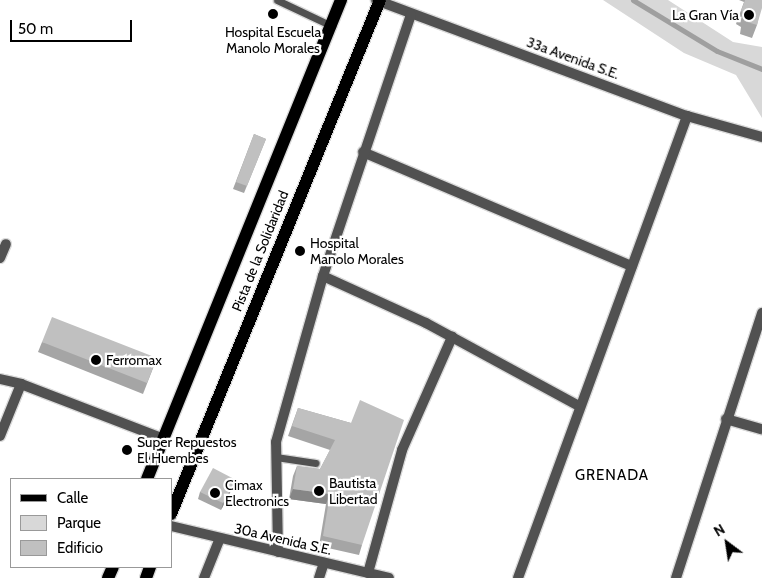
<!DOCTYPE html>
<meta charset="utf-8">
<style>
body{margin:0}
#map{position:relative;width:762px;height:578px;overflow:hidden;background:#fff;font-family:Cabin,sans-serif}
div>[style]{position:absolute}
.green>*{inset:0;background:#d8d8d8}
.stream>*{height:5px;margin:-2.5px;padding:0 2.5px;transform-origin:2.5px;border-radius:2.5px;background:#9f9f9f}
.roads{filter:drop-shadow(1px 0 #dbdbdb) drop-shadow(-1px 0 #dbdbdb) drop-shadow(0 1px #dbdbdb) drop-shadow(0 -1px #dbdbdb)}
.lane>*{height:7px;margin:-3.5px;padding:0 3.5px;transform-origin:3.5px;border-radius:3.5px;background:#515151}
.street>*{height:10px;margin:-5px;padding:0 5px;transform-origin:5px;border-radius:5px;background:#515151}
.primary>*{height:12px;margin:-6px;padding:0 6px;transform-origin:6px;border-radius:6px;background:#000}
.wall>*{inset:0;background:#a5a5a5}
.shaded-wall>*{inset:0;background:#868686}
.building>*{inset:0;background:#c0c0c0}
.dots>*{width:14px;height:14px;translate:-50% -50%;box-sizing:border-box;border:2px solid #fff;border-radius:50%}
span{translate:-50% -50%;white-space:nowrap;text-align:center;line-height:1.15;-webkit-text-stroke:4.5px #fff;paint-order:stroke}
.poi-label{font-size:14px;color:#000}
.right{translate:-100% -50%;text-align:right}
.left{translate:0 -50%;text-align:left}
.street-label{font-size:14px;color:#000}
.neighbourhood-label{font-size:15px;color:#000;letter-spacing:1px}
.legend{position:absolute;left:10px;top:478px;width:162px;height:90px;box-sizing:border-box;background:#fff;border:1px solid #999;margin:0;padding:6px 9px;list-style:none;font-size:15px;color:#000}
.legend li{display:flex;align-items:center;gap:10px;height:25px}
.legend b{width:25px;border:1px solid #999}
.north{position:absolute;left:702px;top:518px;width:50px;height:50px;-webkit-text-stroke:4px #fff;paint-order:stroke;rotate:329deg;font-size:14px;font-weight:700;line-height:20px;text-align:center;color:#000}
.north::after{content:'';display:block;margin:auto;width:18px;height:22px;background:#000;clip-path:polygon(50% 0,100% 100%,50% 72%,0 100%)}
.scale{position:absolute;left:10px;top:20px;width:122px;height:22px;box-sizing:border-box;border:2px solid #000;border-top:0;padding-left:6px;font-size:15px;line-height:18px;white-space:nowrap;color:#000;-webkit-text-stroke:4px #fff;paint-order:stroke}
</style>
<div id="map">
<div class="green">
<i style="clip-path:polygon(603px 0,668px 0,733px 42px,762px 47px,762px 118px,736px 75px,684px 53px)"></i>
</div>
<div class="stream">
<i style="left:633px;top:0;width:98px;rotate:31.3deg"></i>
<i style="left:717px;top:51px;width:48px;rotate:21.8deg"></i>
</div>
<div class="roads">
<div class="lane">
<i style="left:277px;top:0;width:61px;rotate:25.3deg"></i>
<i style="left:276px;top:457px;width:40px;rotate:8.5deg"></i>
</div>
<div class="street">
<i style="left:376px;top:0;width:332px;rotate:20.5deg"></i>
<i style="left:687px;top:116px;width:78px;rotate:15.6deg"></i>
<i style="left:363px;top:152px;width:292px;rotate:23deg"></i>
<i style="left:0;top:258px;width:15px;rotate:-67deg"></i>
<i style="left:323px;top:276px;width:113px;rotate:24.5deg"></i>
<i style="left:426px;top:323px;width:174px;rotate:28.5deg"></i>
<i style="left:0;top:379px;width:22px;rotate:13deg"></i>
<i style="left:21px;top:384px;width:153px;rotate:21deg"></i>
<i style="left:726px;top:419px;width:37px;rotate:16deg"></i>
<i style="left:0;top:436px;width:56px;rotate:-68deg"></i>
<i style="left:171px;top:526px;width:224px;rotate:13.4deg"></i>
<i style="left:278px;top:552px;width:110px;rotate:-91deg"></i>
<i style="left:276px;top:442px;width:173px;rotate:-74.2deg"></i>
<i style="left:323px;top:276px;width:276px;rotate:-71.4deg"></i>
<i style="left:368px;top:573px;width:128px;rotate:-74.5deg"></i>
<i style="left:402px;top:450px;width:124px;rotate:-66.1deg"></i>
<i style="left:204px;top:578px;width:43px;rotate:-68.2deg"></i>
<i style="left:319px;top:578px;width:16px;rotate:-72deg"></i>
<i style="left:518px;top:578px;width:492px;rotate:-69.9deg"></i>
<i style="left:676px;top:578px;width:279px;rotate:-72deg"></i>
</div>
<div class="primary">
<i style="left:147px;top:479px;width:517px;rotate:-67.95deg"></i>
<i style="left:171px;top:514px;width:555px;rotate:-67.87deg"></i>
<i style="left:108px;top:578px;width:12px;rotate:-66deg"></i>
<i style="left:146px;top:578px;width:12px;rotate:-70deg"></i>
</div>
</div>
<div class="wall">
<i style="clip-path:polygon(739px 0,762px 0,757px 25px,752px 38px,740px 34px,741px 27px,736px 24px,744px 2px)"></i>
<i style="clip-path:polygon(254px 134px,266px 139px,244px 193px,233px 189px)"></i>
<i style="clip-path:polygon(42px 342px,157px 358px,143px 394px,38px 352px)"></i>
<i style="clip-path:polygon(298px 408px,351px 423px,362px 545px,359px 555px,319px 546px,326px 504px,289px 499px,293px 476px,297px 466px,320px 469px,330px 450px,288px 436px)"></i>
<i style="clip-path:polygon(233px 487px,221px 510px,198px 499px,200px 492px)"></i>
</div>
<div class="shaded-wall">
<i style="clip-path:polygon(236px 480px,233px 487px,221px 510px,223px 503px)"></i>
<i style="clip-path:polygon(293px 489px,330px 494px,326px 504px,289px 499px)"></i>
</div>
<div class="building">
<i style="clip-path:polygon(745px 0,762px 0,762px 8px,757px 25px,744px 21px,746px 14px,741px 11px)"></i>
<i style="clip-path:polygon(254px 134px,266px 139px,247px 186px,236px 182px)"></i>
<i style="clip-path:polygon(52px 317px,157px 358px,147px 383px,42px 342px)"></i>
<i style="clip-path:polygon(360px 400px,404px 420px,362px 545px,323px 536px,330px 494px,293px 489px,297px 466px,320px 469px,335px 440px,292px 426px,298px 408px,351px 423px)"></i>
<i style="clip-path:polygon(213px 468px,236px 480px,223px 503px,200px 492px)"></i>
</div>
<div class="dots">
<i style="left:273px;top:14px;background:#000"></i>
<i style="left:749px;top:15px;background:#000"></i>
<i style="left:300px;top:251px;background:#000"></i>
<i style="left:96px;top:360px;background:#000"></i>
<i style="left:127px;top:450px;background:#000"></i>
<i style="left:319px;top:491px;background:#000"></i>
<i style="left:215px;top:493px;background:#000"></i>
</div>
<div class="poi-label">
<span class="right" style="left:739px;top:15px">La Gran Vía</span>
<span style="left:273px;top:40px">Hospital Escuela<br>Manolo Morales</span>
<span class="left" style="left:310px;top:251px">Hospital<br>Manolo Morales</span>
<span class="left" style="left:106px;top:360px">Ferromax</span>
<span class="left" style="left:137px;top:450px">Super Repuestos<br>El Huembes</span>
<span class="left" style="left:329px;top:491px">Bautista<br>Libertad</span>
<span class="left" style="left:225px;top:493px">Cimax<br>Electronics</span>
</div>
<div class="street-label">
<span style="left:573px;top:58px;rotate:20deg">33a Avenida S.E.</span>
<span style="left:260px;top:251px;rotate:-68deg">Pista de la Solidaridad</span>
<span style="left:283px;top:539px;rotate:13deg">30a Avenida S.E.</span>
</div>
<div class="neighbourhood-label">
<span style="left:612px;top:476px">GRENADA</span>
</div>
<ul class="legend">
<li><b style="height:6px;background:#000"></b>Calle</li>
<li><b style="height:14px;background:#d8d8d8"></b>Parque</li>
<li><b style="height:14px;background:#c0c0c0"></b>Edificio</li>
</ul>
<div class="north">N</div>
<div class="scale">50 m</div>
</div>
